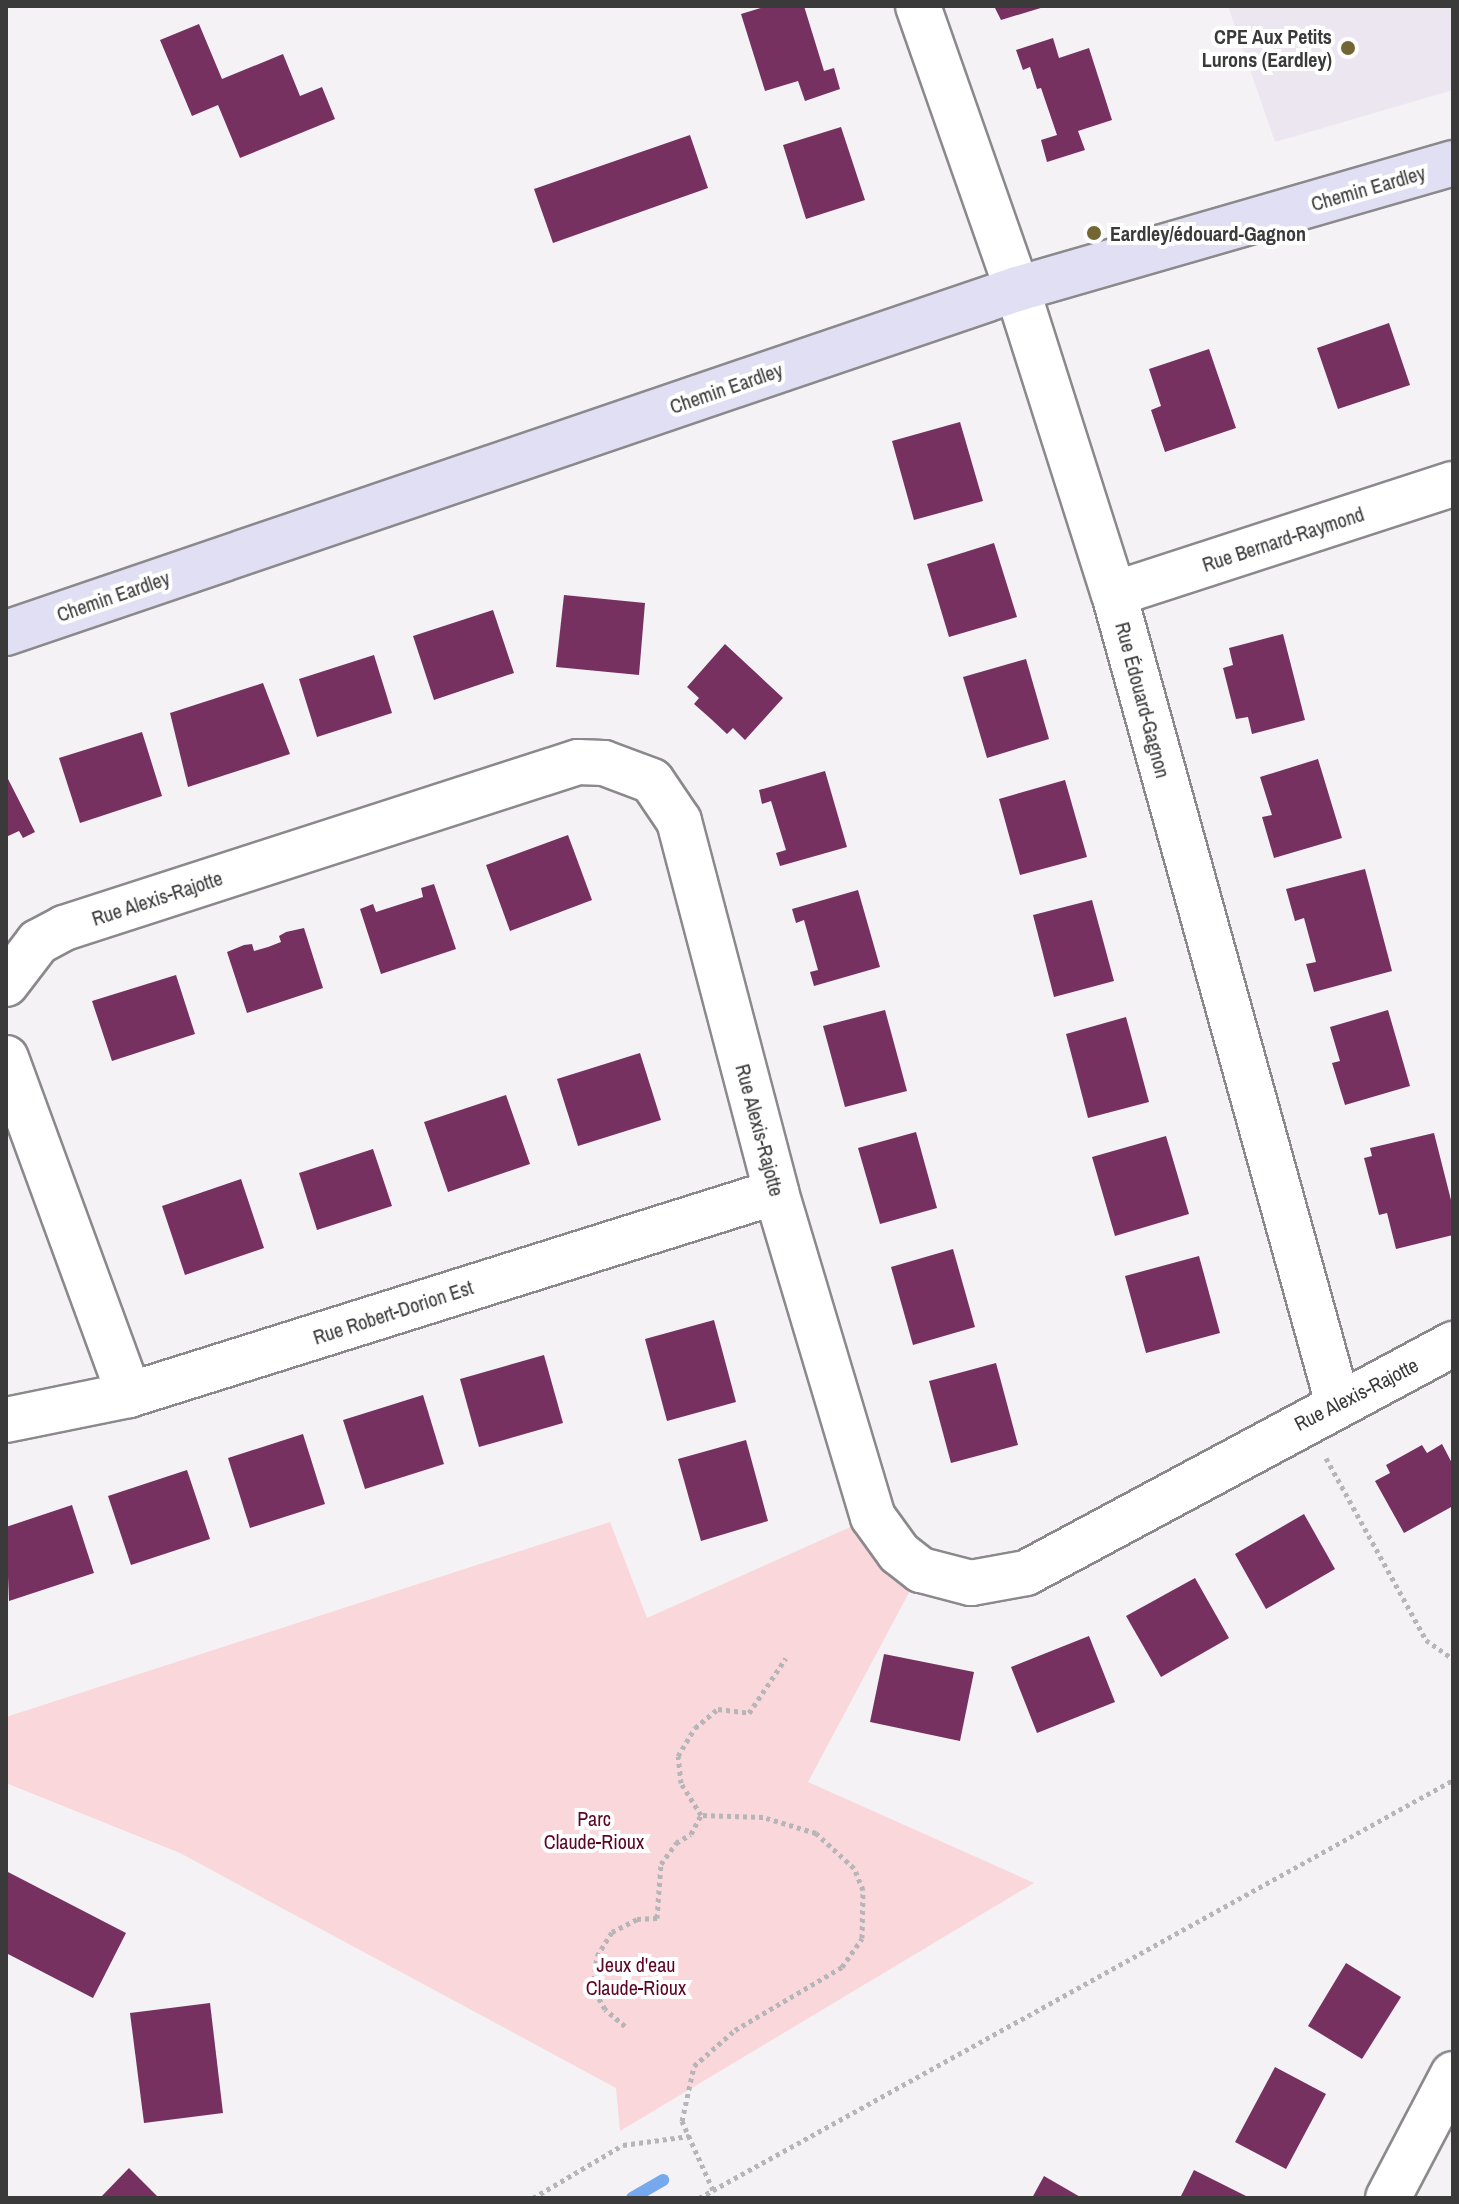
<!DOCTYPE html>
<meta charset="utf-8">
<style>
body{margin:0}
#map{position:relative;width:1459px;height:2204px;overflow:hidden;background:#f4f2f5;font-family:"Archivo Narrow",sans-serif}
div>[style]{position:absolute}
.built>*{inset:0;background:#ece6f0}
.green>*{inset:0;background:#f9d7da}
.stream>*{height:12px;margin:-6px;padding:0 6px;transform-origin:6px;border-radius:6px;background:#76a8ed}
.building>*{inset:0;background:#773161}
.path>*{height:5px;margin-top:-2.5px;transform-origin:0;background:repeating-linear-gradient(90deg,#b6b5b7 0 4px,transparent 0 8px)}
.roads{filter:drop-shadow(2px 0 #8b898c) drop-shadow(-2px 0 #8b898c) drop-shadow(0 2px #8b898c) drop-shadow(0 -2px #8b898c)}
.minor>*{height:44px;margin:-22px;padding:0 22px;transform-origin:22px;border-radius:22px;background:#fff}
.secondary>*{height:44px;margin:-22px;padding:0 22px;transform-origin:22px;border-radius:22px;background:#e0dff3}
.dots>*{width:22px;height:22px;translate:-50% -50%;box-sizing:border-box;border:4px solid #fff;border-radius:50%}
span{translate:-50% -50%;white-space:nowrap;text-align:center;line-height:1.15;-webkit-text-stroke:8px #fff;paint-order:stroke}
.poi-label{font-size:20px;color:#3a3a3b;font-weight:700}
.right{translate:-100% -50%;text-align:right}
.left{translate:0 -50%;text-align:left}
.street-label{font-size:20px;color:#3a3a3b}
.park-label{font-size:20px;color:#5b0522}
.frame{position:absolute;inset:0;border:8px solid #3a3a3b;pointer-events:none}
</style>
<div id="map">
<div class="built">
<i style="clip-path:polygon(1228px 6px,1453px 6px,1453px 90px,1275px 142px)"></i>
</div>
<div class="green">
<i style="clip-path:polygon(873px 1517px,921px 1570px,808px 1782px,1034px 1883px,620px 2131px,616px 2088px,180px 1853px,6px 1783px,6px 1717px,610px 1522px,647px 1618px)"></i>
</div>
<div class="stream">
<i style="left:632px;top:2198px;width:36px;rotate:-30deg"></i>
</div>
<div class="building">
<i style="clip-path:polygon(767px 6px,804px 6px,824px 71px,834px 68px,840px 89px,805px 101px,798px 81px,765px 91px,741px 14px)"></i>
<i style="clip-path:polygon(994px 6px,1044px 6px,1044px 7px,1001px 20px)"></i>
<i style="clip-path:polygon(199px 24px,222px 79px,283px 54px,300px 96px,322px 87px,335px 119px,240px 158px,218px 105px,192px 116px,160px 40px)"></i>
<i style="clip-path:polygon(1053px 38px,1059px 58px,1089px 48px,1112px 120px,1078px 131px,1085px 150px,1047px 162px,1041px 140px,1057px 135px,1041px 88px,1037px 89px,1030px 67px,1023px 70px,1016px 50px)"></i>
<i style="clip-path:polygon(841px 127px,865px 200px,806px 219px,783px 145px)"></i>
<i style="clip-path:polygon(690px 135px,708px 188px,553px 243px,534px 189px)"></i>
<i style="clip-path:polygon(1389px 323px,1410px 385px,1338px 409px,1317px 348px)"></i>
<i style="clip-path:polygon(1209px 349px,1236px 428px,1165px 452px,1151px 410px,1161px 406px,1149px 369px)"></i>
<i style="clip-path:polygon(960px 422px,983px 501px,914px 520px,892px 441px)"></i>
<i style="clip-path:polygon(994px 543px,1017px 617px,949px 637px,927px 564px)"></i>
<i style="clip-path:polygon(564px 595px,645px 603px,639px 675px,556px 667px)"></i>
<i style="clip-path:polygon(493px 610px,514px 673px,434px 700px,413px 636px)"></i>
<i style="clip-path:polygon(1283px 634px,1305px 720px,1252px 734px,1248px 717px,1236px 719px,1223px 668px,1233px 665px,1229px 648px)"></i>
<i style="clip-path:polygon(725px 644px,783px 698px,745px 740px,733px 728px,727px 734px,711px 719px,694px 704px,699px 698px,687px 687px)"></i>
<i style="clip-path:polygon(374px 655px,392px 713px,317px 737px,299px 679px)"></i>
<i style="clip-path:polygon(1026px 659px,1049px 739px,987px 758px,963px 677px)"></i>
<i style="clip-path:polygon(263px 683px,290px 754px,188px 787px,170px 713px)"></i>
<i style="clip-path:polygon(142px 732px,162px 796px,80px 823px,59px 758px)"></i>
<i style="clip-path:polygon(1318px 759px,1342px 838px,1274px 858px,1262px 817px,1272px 815px,1260px 777px)"></i>
<i style="clip-path:polygon(825px 771px,847px 847px,780px 866px,776px 853px,786px 850px,771px 801px,762px 804px,759px 790px)"></i>
<i style="clip-path:polygon(6px 775px,35px 832px,23px 838px,19px 831px,6px 837px)"></i>
<i style="clip-path:polygon(1065px 780px,1087px 857px,1020px 875px,999px 799px)"></i>
<i style="clip-path:polygon(568px 835px,592px 900px,510px 931px,486px 865px)"></i>
<i style="clip-path:polygon(1365px 869px,1392px 971px,1314px 992px,1306px 964px,1316px 962px,1304px 918px,1295px 921px,1286px 889px)"></i>
<i style="clip-path:polygon(434px 884px,456px 949px,381px 974px,360px 909px,373px 904px,376px 912px,423px 897px,421px 888px)"></i>
<i style="clip-path:polygon(858px 890px,880px 967px,814px 986px,810px 972px,818px 970px,804px 920px,796px 923px,792px 909px)"></i>
<i style="clip-path:polygon(1092px 900px,1114px 981px,1054px 997px,1033px 915px)"></i>
<i style="clip-path:polygon(304px 928px,323px 988px,247px 1013px,227px 952px,244px 945px,252px 944px,254px 951px,268px 947px,281px 942px,279px 936px,286px 932px)"></i>
<i style="clip-path:polygon(176px 975px,195px 1034px,112px 1061px,92px 1001px)"></i>
<i style="clip-path:polygon(885px 1010px,907px 1091px,845px 1107px,823px 1026px)"></i>
<i style="clip-path:polygon(1388px 1010px,1410px 1086px,1345px 1105px,1332px 1063px,1340px 1061px,1330px 1027px)"></i>
<i style="clip-path:polygon(1126px 1017px,1149px 1102px,1088px 1118px,1066px 1034px)"></i>
<i style="clip-path:polygon(640px 1053px,661px 1120px,578px 1146px,557px 1079px)"></i>
<i style="clip-path:polygon(506px 1095px,530px 1164px,448px 1192px,424px 1122px)"></i>
<i style="clip-path:polygon(916px 1132px,937px 1208px,880px 1224px,858px 1148px)"></i>
<i style="clip-path:polygon(1434px 1133px,1453px 1208px,1453px 1235px,1396px 1249px,1387px 1213px,1379px 1215px,1364px 1158px,1372px 1156px,1370px 1148px)"></i>
<i style="clip-path:polygon(1166px 1136px,1189px 1214px,1115px 1236px,1092px 1157px)"></i>
<i style="clip-path:polygon(373px 1149px,392px 1206px,317px 1230px,299px 1173px)"></i>
<i style="clip-path:polygon(241px 1179px,264px 1248px,185px 1275px,162px 1206px)"></i>
<i style="clip-path:polygon(953px 1249px,975px 1327px,913px 1345px,891px 1267px)"></i>
<i style="clip-path:polygon(1199px 1256px,1220px 1333px,1146px 1353px,1125px 1276px)"></i>
<i style="clip-path:polygon(714px 1320px,736px 1402px,667px 1421px,645px 1339px)"></i>
<i style="clip-path:polygon(544px 1355px,563px 1423px,479px 1447px,460px 1379px)"></i>
<i style="clip-path:polygon(996px 1363px,1018px 1445px,951px 1463px,929px 1381px)"></i>
<i style="clip-path:polygon(423px 1395px,444px 1464px,365px 1489px,343px 1420px)"></i>
<i style="clip-path:polygon(303px 1434px,325px 1504px,250px 1528px,228px 1458px)"></i>
<i style="clip-path:polygon(746px 1440px,768px 1521px,701px 1541px,678px 1459px)"></i>
<i style="clip-path:polygon(1442px 1444px,1453px 1465px,1453px 1506px,1404px 1533px,1375px 1481px,1390px 1473px,1386px 1465px,1422px 1445px,1427px 1453px)"></i>
<i style="clip-path:polygon(187px 1470px,210px 1539px,131px 1565px,108px 1496px)"></i>
<i style="clip-path:polygon(72px 1505px,94px 1573px,9px 1601px,6px 1527px)"></i>
<i style="clip-path:polygon(1304px 1514px,1335px 1569px,1266px 1609px,1235px 1554px)"></i>
<i style="clip-path:polygon(1195px 1578px,1229px 1638px,1161px 1677px,1126px 1616px)"></i>
<i style="clip-path:polygon(1089px 1636px,1115px 1702px,1037px 1733px,1011px 1667px)"></i>
<i style="clip-path:polygon(884px 1654px,974px 1672px,960px 1741px,870px 1722px)"></i>
<i style="clip-path:polygon(6px 1871px,126px 1933px,93px 1998px,6px 1953px)"></i>
<i style="clip-path:polygon(1346px 1963px,1401px 1997px,1362px 2059px,1308px 2026px)"></i>
<i style="clip-path:polygon(210px 2003px,223px 2113px,144px 2123px,130px 2013px)"></i>
<i style="clip-path:polygon(1275px 2067px,1326px 2094px,1286px 2169px,1235px 2142px)"></i>
<i style="clip-path:polygon(129px 2168px,159px 2198px,100px 2198px)"></i>
<i style="clip-path:polygon(1194px 2170px,1250px 2198px,1180px 2198px)"></i>
<i style="clip-path:polygon(1044px 2176px,1082px 2198px,1032px 2198px)"></i>
</div>
<div class="path">
<i style="left:1326px;top:1458px;width:208px;rotate:61.2deg"></i>
<i style="left:1426px;top:1640px;width:33px;rotate:35deg"></i>
<i style="left:625px;top:2026px;width:26px;rotate:-140deg"></i>
<i style="left:605px;top:2009px;width:24px;rotate:-120deg"></i>
<i style="left:593px;top:1988px;width:32px;rotate:-83deg"></i>
<i style="left:597px;top:1956px;width:28px;rotate:-58deg"></i>
<i style="left:612px;top:1932px;width:28px;rotate:-27deg"></i>
<i style="left:637px;top:1919px;width:20px;rotate:-3deg"></i>
<i style="left:657px;top:1918px;width:54px;rotate:-85.8deg"></i>
<i style="left:661px;top:1864px;width:26px;rotate:-54deg"></i>
<i style="left:676px;top:1843px;width:17px;rotate:-31deg"></i>
<i style="left:691px;top:1834px;width:21px;rotate:-62deg"></i>
<i style="left:713px;top:2190px;width:76px;rotate:-114.2deg"></i>
<i style="left:682px;top:2121px;width:56px;rotate:-77.7deg"></i>
<i style="left:694px;top:2066px;width:55px;rotate:-41.3deg"></i>
<i style="left:735px;top:2030px;width:124px;rotate:-30.5deg"></i>
<i style="left:842px;top:1967px;width:35px;rotate:-55deg"></i>
<i style="left:862px;top:1938px;width:48px;rotate:-88.8deg"></i>
<i style="left:863px;top:1890px;width:24px;rotate:-112deg"></i>
<i style="left:854px;top:1868px;width:52px;rotate:-137.4deg"></i>
<i style="left:816px;top:1833px;width:55px;rotate:-163.2deg"></i>
<i style="left:763px;top:1817px;width:62px;rotate:-178.2deg"></i>
<i style="left:701px;top:1815px;width:38px;rotate:-122deg"></i>
<i style="left:681px;top:1783px;width:27px;rotate:-96deg"></i>
<i style="left:678px;top:1756px;width:33px;rotate:-59deg"></i>
<i style="left:695px;top:1728px;width:30px;rotate:-40deg"></i>
<i style="left:718px;top:1709px;width:31px;rotate:7deg"></i>
<i style="left:749px;top:1713px;width:66px;rotate:-56.1deg"></i>
<i style="left:533px;top:2198px;width:104px;rotate:-30.5deg"></i>
<i style="left:623px;top:2145px;width:67px;rotate:-7.8deg"></i>
<i style="left:699px;top:2198px;width:862px;rotate:-29deg"></i>
</div>
<div class="roads">
<div class="minor">
<i style="left:918px;top:6px;width:300px;rotate:70.7deg"></i>
<i style="left:1017px;top:289px;width:320px;rotate:72.4deg"></i>
<i style="left:1114px;top:594px;width:840px;rotate:74.54deg"></i>
<i style="left:1114px;top:594px;width:356px;rotate:-18deg"></i>
<i style="left:6px;top:984px;width:53px;rotate:-52.7deg"></i>
<i style="left:38px;top:942px;width:30px;rotate:-28deg"></i>
<i style="left:64px;top:928px;width:540px;rotate:-17.9deg"></i>
<i style="left:578px;top:762px;width:26px;rotate:2deg"></i>
<i style="left:604px;top:763px;width:51px;rotate:20.6deg"></i>
<i style="left:652px;top:781px;width:48px;rotate:56deg"></i>
<i style="left:679px;top:821px;width:383px;rotate:75.3deg"></i>
<i style="left:776px;top:1192px;width:339px;rotate:73.4deg"></i>
<i style="left:873px;top:1517px;width:44px;rotate:54.2deg"></i>
<i style="left:899px;top:1553px;width:28px;rotate:38deg"></i>
<i style="left:921px;top:1570px;width:52px;rotate:14.6deg"></i>
<i style="left:971px;top:1583px;width:56px;rotate:-10.3deg"></i>
<i style="left:1026px;top:1573px;width:485px;rotate:-28.2deg"></i>
<i style="left:6px;top:1058px;width:359px;rotate:69.9deg"></i>
<i style="left:6px;top:1420px;width:126px;rotate:-11.5deg"></i>
<i style="left:129px;top:1395px;width:678px;rotate:-17.42deg"></i>
<i style="left:1388px;top:2198px;width:140px;rotate:-62.3deg"></i>
</div>
<div class="secondary">
<i style="left:6px;top:633px;width:1068px;rotate:-18.79deg"></i>
<i style="left:1017px;top:289px;width:454px;rotate:-16.1deg"></i>
</div>
</div>
<div class="dots">
<i style="left:1348px;top:48px;background:#736633"></i>
<i style="left:1094px;top:233px;background:#736633"></i>
</div>
<div class="poi-label">
<span class="right" style="left:1332px;top:48px">CPE Aux Petits<br>Lurons (Eardley)</span>
<span class="left" style="left:1110px;top:233px">Eardley/édouard-Gagnon</span>
</div>
<div class="street-label">
<span style="left:1368px;top:188px;rotate:-16deg">Chemin Eardley</span>
<span style="left:726px;top:388px;rotate:-19deg">Chemin Eardley</span>
<span style="left:1283px;top:539px;rotate:-18deg">Rue Bernard-Raymond</span>
<span style="left:113px;top:596px;rotate:-19deg">Chemin Eardley</span>
<span style="left:1143px;top:700px;rotate:75deg">Rue Édouard-Gagnon</span>
<span style="left:157px;top:898px;rotate:-18deg">Rue Alexis-Rajotte</span>
<span style="left:760px;top:1130px;rotate:75deg">Rue Alexis-Rajotte</span>
<span style="left:393px;top:1312px;rotate:-18deg">Rue Robert-Dorion Est</span>
<span style="left:1356px;top:1394px;rotate:-27deg">Rue Alexis-Rajotte</span>
</div>
<div class="park-label">
<span style="left:594px;top:1830px">Parc<br>Claude-Rioux</span>
<span style="left:636px;top:1976px">Jeux d'eau<br>Claude-Rioux</span>
</div>
<div class="frame"></div>
</div>
